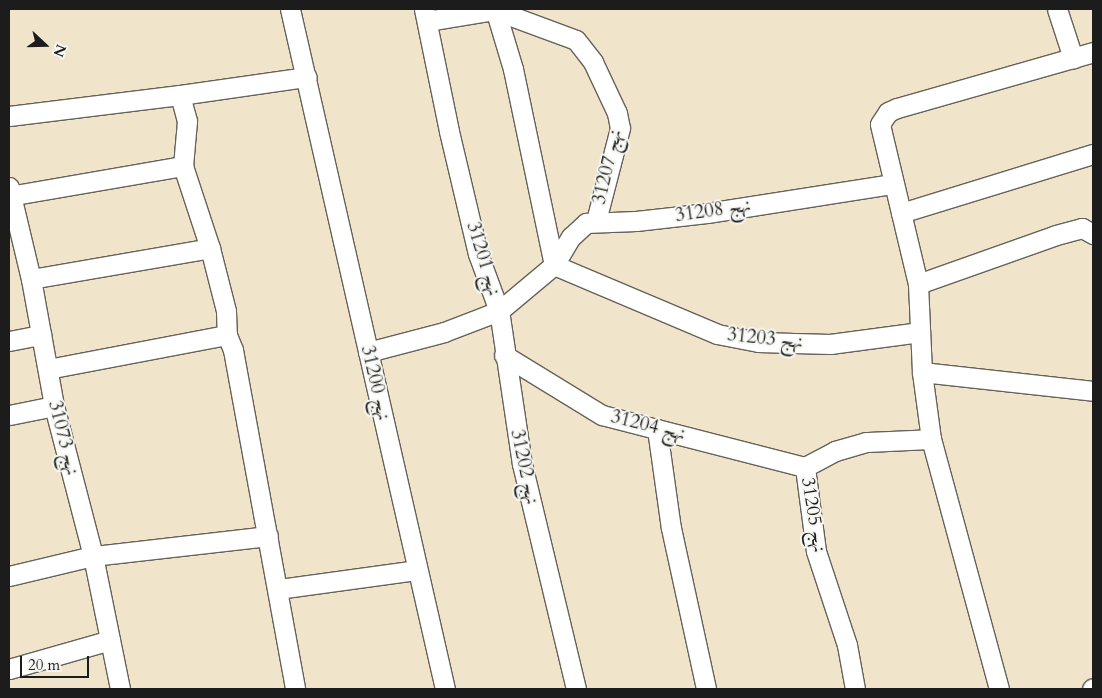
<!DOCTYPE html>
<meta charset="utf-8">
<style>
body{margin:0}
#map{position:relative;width:1102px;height:698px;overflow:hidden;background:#f0e4cb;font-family:Cardo,Amiri,serif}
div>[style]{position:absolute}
.roads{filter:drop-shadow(1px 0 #666259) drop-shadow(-1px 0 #666259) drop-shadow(0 1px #666259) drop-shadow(0 -1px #666259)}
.street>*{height:19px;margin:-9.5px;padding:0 9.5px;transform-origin:9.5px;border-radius:9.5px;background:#fff}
span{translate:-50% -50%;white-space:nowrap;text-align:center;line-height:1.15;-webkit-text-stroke:4px #f6f6f2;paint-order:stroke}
.street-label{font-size:19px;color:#1c1c1c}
.frame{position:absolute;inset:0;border:10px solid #1c1c1c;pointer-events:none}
.north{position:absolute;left:20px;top:20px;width:50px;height:50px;-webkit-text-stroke:4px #f6f6f2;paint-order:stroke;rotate:111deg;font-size:14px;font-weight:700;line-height:20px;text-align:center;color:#1c1c1c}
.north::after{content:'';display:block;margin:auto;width:18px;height:22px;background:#1c1c1c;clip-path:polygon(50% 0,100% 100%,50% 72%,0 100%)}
.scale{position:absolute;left:20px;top:656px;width:69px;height:22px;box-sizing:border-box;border:2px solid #1c1c1c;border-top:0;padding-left:6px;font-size:15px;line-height:18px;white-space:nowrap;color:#1c1c1c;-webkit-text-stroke:4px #f6f6f2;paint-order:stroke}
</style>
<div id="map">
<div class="roads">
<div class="street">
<i style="left:290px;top:9px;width:697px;rotate:77.16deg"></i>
<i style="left:495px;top:9px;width:63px;rotate:73.3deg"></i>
<i style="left:513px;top:69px;width:200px;rotate:78.2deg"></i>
<i style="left:554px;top:265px;width:177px;rotate:22.9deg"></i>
<i style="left:717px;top:334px;width:42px;rotate:11deg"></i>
<i style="left:758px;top:342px;width:72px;rotate:1.6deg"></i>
<i style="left:830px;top:344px;width:91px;rotate:-7.6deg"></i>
<i style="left:1057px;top:9px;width:52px;rotate:71.9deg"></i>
<i style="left:427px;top:21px;width:69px;rotate:-9.2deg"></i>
<i style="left:495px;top:10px;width:86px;rotate:20.3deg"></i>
<i style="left:576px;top:40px;width:28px;rotate:52deg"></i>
<i style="left:593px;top:62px;width:56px;rotate:64.8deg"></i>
<i style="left:617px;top:113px;width:15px;rotate:79deg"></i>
<i style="left:620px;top:128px;width:96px;rotate:104.5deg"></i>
<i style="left:180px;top:95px;width:128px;rotate:-8.1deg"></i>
<i style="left:9px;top:116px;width:172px;rotate:-7deg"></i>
<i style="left:180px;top:95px;width:27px;rotate:75deg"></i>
<i style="left:187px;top:121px;width:45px;rotate:95.1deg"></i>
<i style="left:9px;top:187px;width:95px;rotate:76.6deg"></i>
<i style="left:31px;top:279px;width:129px;rotate:79.7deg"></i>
<i style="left:54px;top:406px;width:155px;rotate:75.4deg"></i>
<i style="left:93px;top:556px;width:136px;rotate:78.5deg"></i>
<i style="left:9px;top:196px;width:177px;rotate:-9.8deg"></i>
<i style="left:183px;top:166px;width:86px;rotate:71.8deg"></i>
<i style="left:901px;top:213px;width:201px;rotate:-17.1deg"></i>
<i style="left:31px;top:279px;width:182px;rotate:-9.8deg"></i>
<i style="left:210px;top:248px;width:65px;rotate:75.7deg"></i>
<i style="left:226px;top:311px;width:24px;rotate:88deg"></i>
<i style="left:227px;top:335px;width:16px;rotate:68deg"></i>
<i style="left:233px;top:350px;width:345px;rotate:79.6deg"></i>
<i style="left:918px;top:284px;width:146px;rotate:-19.5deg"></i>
<i style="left:1056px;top:235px;width:27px;rotate:-15deg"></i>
<i style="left:1082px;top:228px;width:13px;rotate:29deg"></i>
<i style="left:9px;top:341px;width:33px;rotate:-11deg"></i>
<i style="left:368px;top:352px;width:79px;rotate:-14.7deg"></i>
<i style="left:444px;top:332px;width:59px;rotate:-20.9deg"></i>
<i style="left:499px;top:311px;width:61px;rotate:-110.2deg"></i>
<i style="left:478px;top:254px;width:126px;rotate:-103.3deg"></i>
<i style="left:449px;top:131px;width:125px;rotate:-101.6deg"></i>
<i style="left:504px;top:355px;width:115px;rotate:31.5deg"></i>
<i style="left:602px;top:415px;width:210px;rotate:14.4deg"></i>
<i style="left:48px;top:369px;width:182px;rotate:-10.8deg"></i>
<i style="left:922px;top:372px;width:172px;rotate:6.3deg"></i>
<i style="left:9px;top:415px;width:46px;rotate:-11.3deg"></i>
<i style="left:657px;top:429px;width:100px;rotate:82deg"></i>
<i style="left:671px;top:528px;width:165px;rotate:77.7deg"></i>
<i style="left:9px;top:576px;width:86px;rotate:-13.4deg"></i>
<i style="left:93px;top:556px;width:176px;rotate:-6.5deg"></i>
<i style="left:278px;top:589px;width:139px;rotate:-7.8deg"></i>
<i style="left:9px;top:669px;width:105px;rotate:-16deg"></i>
<i style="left:576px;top:689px;width:231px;rotate:-103.5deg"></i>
<i style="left:522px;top:464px;width:155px;rotate:-98.5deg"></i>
<i style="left:499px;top:311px;width:72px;rotate:-39.9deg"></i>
<i style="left:554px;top:265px;width:33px;rotate:-59deg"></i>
<i style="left:571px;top:237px;width:21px;rotate:-43deg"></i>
<i style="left:586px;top:223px;width:50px;rotate:-2.3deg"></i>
<i style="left:636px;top:221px;width:71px;rotate:-6.4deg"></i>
<i style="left:707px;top:213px;width:188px;rotate:-8.9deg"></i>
<i style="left:855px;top:689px;width:45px;rotate:-100.3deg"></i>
<i style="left:847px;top:645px;width:99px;rotate:-108.3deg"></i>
<i style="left:816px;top:551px;width:85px;rotate:-97.5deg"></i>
<i style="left:805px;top:467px;width:34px;rotate:-28deg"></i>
<i style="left:835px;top:451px;width:32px;rotate:-16deg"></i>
<i style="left:866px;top:442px;width:65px;rotate:-2.6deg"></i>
<i style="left:999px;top:689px;width:259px;rotate:-105.2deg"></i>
<i style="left:931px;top:439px;width:68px;rotate:-97.7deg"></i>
<i style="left:922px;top:372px;width:88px;rotate:-92.6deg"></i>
<i style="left:918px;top:284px;width:164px;rotate:-103.4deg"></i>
<i style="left:880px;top:124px;width:14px;rotate:-56deg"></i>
<i style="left:888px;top:112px;width:10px;rotate:-24deg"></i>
<i style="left:897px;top:108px;width:204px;rotate:-15.9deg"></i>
<i style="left:1092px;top:689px;width:1px;rotate:-45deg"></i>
</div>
</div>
<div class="street-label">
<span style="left:608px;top:167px;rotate:-77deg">نهج 31207</span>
<span style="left:713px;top:211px;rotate:-8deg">نهج 31208</span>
<span style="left:483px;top:259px;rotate:73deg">نهج 31201</span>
<span style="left:765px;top:339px;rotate:6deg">نهج 31203</span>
<span style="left:375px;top:383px;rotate:77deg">نهج 31200</span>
<span style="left:648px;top:426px;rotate:14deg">نهج 31204</span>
<span style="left:63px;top:438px;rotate:76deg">نهج 31073</span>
<span style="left:524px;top:467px;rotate:78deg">نهج 31202</span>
<span style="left:813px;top:515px;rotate:81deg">نهج 31205</span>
</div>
<div class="frame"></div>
<div class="north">N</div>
<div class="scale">20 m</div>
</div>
